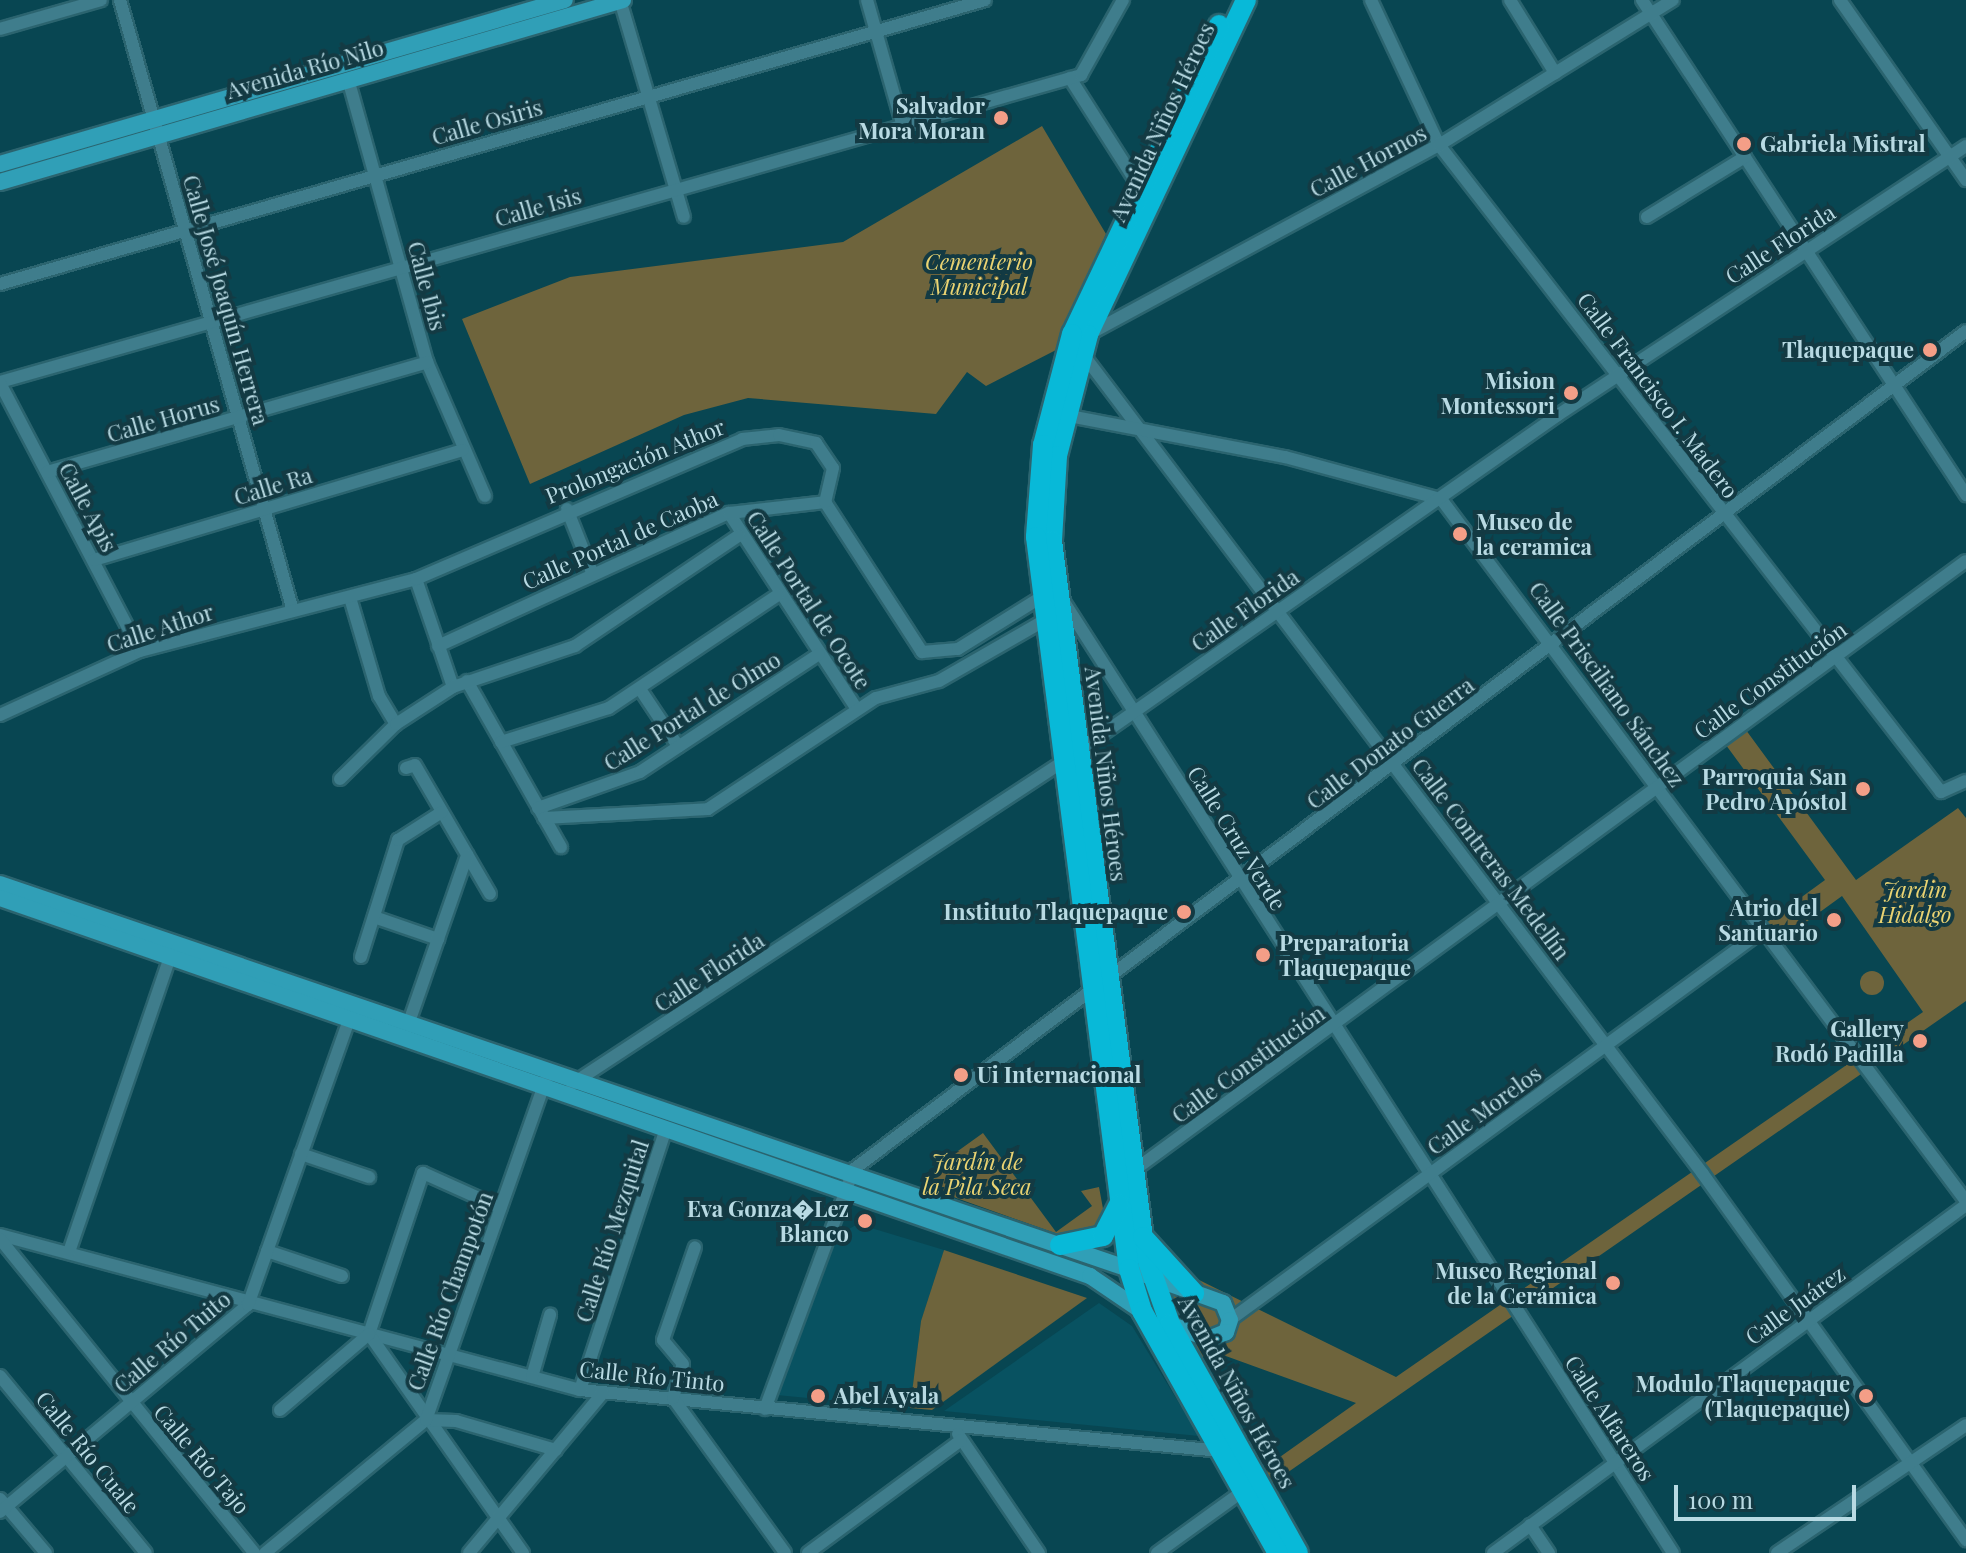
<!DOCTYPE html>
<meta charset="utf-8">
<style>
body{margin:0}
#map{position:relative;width:1966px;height:1553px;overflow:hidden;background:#084652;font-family:"Playfair Display",serif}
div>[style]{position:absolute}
.built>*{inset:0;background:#085261}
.green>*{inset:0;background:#6e643c}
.round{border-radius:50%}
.roads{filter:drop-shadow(2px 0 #2b646f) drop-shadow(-2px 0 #2b646f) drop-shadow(0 2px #2b646f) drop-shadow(0 -2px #2b646f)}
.street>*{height:12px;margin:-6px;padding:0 6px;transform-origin:6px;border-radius:6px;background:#3f7d8c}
.secondary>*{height:16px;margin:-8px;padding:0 8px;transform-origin:8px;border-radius:8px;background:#309fb7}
.primary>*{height:20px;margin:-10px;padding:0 10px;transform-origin:10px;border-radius:10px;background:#08b9d8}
.dots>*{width:22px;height:22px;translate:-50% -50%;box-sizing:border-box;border:4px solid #133a43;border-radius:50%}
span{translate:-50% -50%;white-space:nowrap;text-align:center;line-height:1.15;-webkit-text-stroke:8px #133a43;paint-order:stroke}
.street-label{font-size:22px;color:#b8dae3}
.poi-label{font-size:22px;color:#b8dae3;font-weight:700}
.right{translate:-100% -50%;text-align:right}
.left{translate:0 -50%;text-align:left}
.park-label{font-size:22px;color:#ead372;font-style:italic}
.scale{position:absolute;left:1674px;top:1485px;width:182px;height:36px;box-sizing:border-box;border:4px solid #b8dae3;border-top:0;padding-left:10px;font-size:24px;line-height:28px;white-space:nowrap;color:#b8dae3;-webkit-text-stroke:6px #133a43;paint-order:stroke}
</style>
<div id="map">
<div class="built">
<i style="clip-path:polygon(858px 1224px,944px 1250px,921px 1321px,910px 1408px,777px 1395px,834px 1237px)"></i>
<i style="clip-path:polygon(1099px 1303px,1132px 1326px,1199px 1436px,944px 1411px)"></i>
</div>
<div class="green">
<i style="clip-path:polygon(1042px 126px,1106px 234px,1056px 350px,986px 386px,967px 372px,936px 414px,748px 398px,684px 415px,530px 484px,462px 319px,570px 277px,843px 242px)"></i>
<i style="clip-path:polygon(1743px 726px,1856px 880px,1958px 808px,1966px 818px,1966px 1001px,1271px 1484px,1263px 1469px,1356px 1403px,1212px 1351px,1201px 1358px,1172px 1312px,1168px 1296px,1176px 1282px,1191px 1276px,1396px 1377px,1923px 1012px,1842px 896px,1776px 944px,1762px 926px,1825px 880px,1723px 741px)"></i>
<i class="round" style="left:1860px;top:971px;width:24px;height:24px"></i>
<i style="clip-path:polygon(983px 1133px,1056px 1232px,1092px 1206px,1081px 1191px,1099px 1187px,1104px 1214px,1094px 1230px,1069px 1238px,931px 1189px,937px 1166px)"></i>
<i style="clip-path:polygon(944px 1250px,1087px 1298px,932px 1410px,910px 1408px,921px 1321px)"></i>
</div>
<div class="roads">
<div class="street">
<i style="left:120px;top:0;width:635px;rotate:74.19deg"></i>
<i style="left:620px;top:0;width:226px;rotate:73.6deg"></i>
<i style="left:867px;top:0;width:128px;rotate:74.1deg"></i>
<i style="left:1371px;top:0;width:160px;rotate:64.9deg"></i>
<i style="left:1439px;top:145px;width:819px;rotate:52.19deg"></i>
<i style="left:1941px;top:792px;width:27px;rotate:-24deg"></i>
<i style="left:1510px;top:0;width:86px;rotate:58.3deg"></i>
<i style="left:1642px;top:0;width:592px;rotate:56.79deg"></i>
<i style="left:1840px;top:0;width:220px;rotate:55deg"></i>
<i style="left:0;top:29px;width:105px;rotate:-16deg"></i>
<i style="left:1070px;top:78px;width:130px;rotate:57.5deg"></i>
<i style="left:348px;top:79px;width:294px;rotate:74.4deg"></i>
<i style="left:427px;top:362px;width:146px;rotate:66.6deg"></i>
<i style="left:1647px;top:217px;width:115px;rotate:-31.5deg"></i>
<i style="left:0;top:284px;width:1025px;rotate:-16.08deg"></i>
<i style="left:1089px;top:334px;width:398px;rotate:-28.4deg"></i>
<i style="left:1439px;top:145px;width:275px;rotate:-31.8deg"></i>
<i style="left:1079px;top:349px;width:1034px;rotate:52.9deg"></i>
<i style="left:1703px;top:1174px;width:451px;rotate:54.3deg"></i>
<i style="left:0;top:382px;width:1124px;rotate:-15.85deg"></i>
<i style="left:1081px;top:75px;width:86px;rotate:-60.8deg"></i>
<i style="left:0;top:383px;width:302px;rotate:62.4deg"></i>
<i style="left:1064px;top:415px;width:225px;rotate:10.8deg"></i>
<i style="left:1285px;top:457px;width:162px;rotate:15.1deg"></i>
<i style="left:1441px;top:499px;width:877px;rotate:53.21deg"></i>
<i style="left:47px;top:472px;width:396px;rotate:-16.1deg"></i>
<i style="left:825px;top:502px;width:179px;rotate:57.1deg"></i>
<i style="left:922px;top:652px;width:36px;rotate:-5deg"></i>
<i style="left:958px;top:649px;width:100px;rotate:-31.9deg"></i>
<i style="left:567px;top:509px;width:68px;rotate:68.4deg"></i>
<i style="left:729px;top:513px;width:234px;rotate:56.9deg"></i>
<i style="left:94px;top:560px;width:385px;rotate:-16.6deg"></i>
<i style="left:416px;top:579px;width:114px;rotate:71.1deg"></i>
<i style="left:351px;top:601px;width:99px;rotate:73.6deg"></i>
<i style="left:379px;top:696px;width:33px;rotate:59deg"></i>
<i style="left:1064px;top:602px;width:1129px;rotate:57.37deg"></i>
<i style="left:438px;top:646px;width:320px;rotate:-24.6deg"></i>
<i style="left:729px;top:513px;width:97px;rotate:-6.5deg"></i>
<i style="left:467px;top:681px;width:191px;rotate:60.5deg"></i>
<i style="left:640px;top:689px;width:69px;rotate:56.3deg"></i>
<i style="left:0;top:715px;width:154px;rotate:-24.6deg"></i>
<i style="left:140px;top:651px;width:285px;rotate:-14.6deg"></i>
<i style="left:416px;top:579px;width:355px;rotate:-23.2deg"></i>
<i style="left:742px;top:439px;width:37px;rotate:-6deg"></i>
<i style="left:779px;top:435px;width:38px;rotate:12deg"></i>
<i style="left:816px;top:443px;width:30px;rotate:56deg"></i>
<i style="left:833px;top:468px;width:35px;rotate:103deg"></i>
<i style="left:501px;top:742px;width:113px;rotate:-17.5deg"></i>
<i style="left:609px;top:708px;width:203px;rotate:-33.8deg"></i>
<i style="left:406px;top:768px;width:9px;rotate:-18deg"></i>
<i style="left:415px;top:765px;width:149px;rotate:59.8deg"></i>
<i style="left:340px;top:779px;width:78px;rotate:-44.5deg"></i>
<i style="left:396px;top:724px;width:68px;rotate:-33deg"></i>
<i style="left:453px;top:687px;width:129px;rotate:-18.6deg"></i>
<i style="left:575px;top:646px;width:197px;rotate:-34deg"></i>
<i style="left:538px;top:808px;width:108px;rotate:-19.4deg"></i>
<i style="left:640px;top:772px;width:214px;rotate:-33.4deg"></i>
<i style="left:544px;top:818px;width:164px;rotate:-3.1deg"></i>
<i style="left:708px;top:809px;width:201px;rotate:-33.5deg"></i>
<i style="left:876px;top:698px;width:65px;rotate:-15.1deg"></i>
<i style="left:939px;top:681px;width:125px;rotate:-29.9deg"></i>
<i style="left:374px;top:917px;width:68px;rotate:19deg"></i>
<i style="left:361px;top:957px;width:123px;rotate:-72.5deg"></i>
<i style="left:398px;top:840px;width:52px;rotate:-32.5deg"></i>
<i style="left:409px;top:1022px;width:177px;rotate:-70.8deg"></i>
<i style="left:572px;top:1084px;width:589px;rotate:-33.29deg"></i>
<i style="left:1064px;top:761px;width:603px;rotate:-35.01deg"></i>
<i style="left:1558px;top:415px;width:489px;rotate:-33.4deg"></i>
<i style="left:301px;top:1154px;width:72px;rotate:18.7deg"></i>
<i style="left:1133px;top:1171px;width:1032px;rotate:-36.22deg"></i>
<i style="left:0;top:1235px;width:600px;rotate:14.96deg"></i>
<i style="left:580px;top:1390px;width:644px;rotate:5.44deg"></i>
<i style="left:0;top:1239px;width:404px;rotate:51deg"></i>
<i style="left:267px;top:1251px;width:79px;rotate:18.4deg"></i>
<i style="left:69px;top:1252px;width:320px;rotate:-71.1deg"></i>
<i style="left:1230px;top:1320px;width:658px;rotate:-36.16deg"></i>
<i style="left:369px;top:1334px;width:268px;rotate:54.9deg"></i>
<i style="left:369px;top:1334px;width:170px;rotate:-71.5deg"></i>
<i style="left:423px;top:1173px;width:85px;rotate:24.2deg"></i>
<i style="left:0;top:1376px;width:229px;rotate:50.5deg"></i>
<i style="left:532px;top:1377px;width:65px;rotate:-73.8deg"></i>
<i style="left:580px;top:1390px;width:275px;rotate:-71.8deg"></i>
<i style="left:673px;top:1398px;width:191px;rotate:54.1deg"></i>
<i style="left:673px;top:1398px;width:35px;rotate:-74deg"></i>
<i style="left:683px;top:1364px;width:31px;rotate:-130deg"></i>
<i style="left:663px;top:1340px;width:98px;rotate:-71deg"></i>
<i style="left:765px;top:1409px;width:256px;rotate:-69.7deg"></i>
<i style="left:854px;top:1169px;width:1392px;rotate:-37deg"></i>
<i style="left:280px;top:1410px;width:117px;rotate:-40.5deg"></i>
<i style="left:426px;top:1420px;width:30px;rotate:2deg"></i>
<i style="left:456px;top:1421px;width:104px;rotate:16.2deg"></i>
<i style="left:958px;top:1434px;width:144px;rotate:55.8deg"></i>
<i style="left:0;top:1499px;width:71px;rotate:49.6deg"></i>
<i style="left:0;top:1512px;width:323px;rotate:-39.9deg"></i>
<i style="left:248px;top:1305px;width:303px;rotate:-70.5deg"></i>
<i style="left:1530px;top:1525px;width:34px;rotate:56deg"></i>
<i style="left:265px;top:1553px;width:209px;rotate:-39.6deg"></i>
<i style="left:426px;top:1420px;width:361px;rotate:-70.6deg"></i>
<i style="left:469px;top:1553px;width:209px;rotate:-50.1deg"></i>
<i style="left:808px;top:1553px;width:190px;rotate:-36.4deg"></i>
<i style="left:1157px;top:1553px;width:106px;rotate:-35.8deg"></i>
<i style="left:1493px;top:1553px;width:587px;rotate:-36.34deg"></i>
<i style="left:1777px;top:1553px;width:228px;rotate:-34.1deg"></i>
</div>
<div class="secondary">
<i style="left:0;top:164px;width:588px;rotate:-16.19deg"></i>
<i style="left:0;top:182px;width:649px;rotate:-16.28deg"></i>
<i style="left:0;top:884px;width:1193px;rotate:18.83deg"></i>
<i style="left:1129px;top:1269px;width:100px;rotate:19.9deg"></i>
<i style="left:1223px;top:1303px;width:18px;rotate:68deg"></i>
<i style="left:1230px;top:1320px;width:13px;rotate:108deg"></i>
<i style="left:1226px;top:1332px;width:18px;rotate:158deg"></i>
<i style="left:1209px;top:1339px;width:48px;rotate:-159.3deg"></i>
<i style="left:0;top:898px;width:1154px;rotate:19.13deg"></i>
<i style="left:1090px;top:1276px;width:64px;rotate:34.2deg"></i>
</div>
<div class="primary">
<i style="left:1246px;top:0;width:370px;rotate:115.3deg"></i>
<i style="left:1088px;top:335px;width:125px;rotate:104.4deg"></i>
<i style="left:1057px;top:456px;width:85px;rotate:93.4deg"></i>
<i style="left:1052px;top:541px;width:718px;rotate:82.56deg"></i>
<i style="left:1145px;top:1253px;width:75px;rotate:70.6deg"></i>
<i style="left:1170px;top:1324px;width:262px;rotate:60.8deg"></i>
<i style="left:1219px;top:25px;width:342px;rotate:115.4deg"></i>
<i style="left:1072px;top:334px;width:115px;rotate:104.6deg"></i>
<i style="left:1043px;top:445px;width:92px;rotate:94.4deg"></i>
<i style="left:1036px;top:537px;width:738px;rotate:82.76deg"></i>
<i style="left:1129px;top:1269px;width:44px;rotate:72.8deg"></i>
<i style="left:1142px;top:1311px;width:278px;rotate:60.7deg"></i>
<i style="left:1143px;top:1237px;width:76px;rotate:47.7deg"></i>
<i style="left:1060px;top:1245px;width:44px;rotate:-11.8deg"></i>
<i style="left:1103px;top:1236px;width:35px;rotate:-63deg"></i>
</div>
</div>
<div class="dots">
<i style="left:1001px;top:118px;background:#f49e87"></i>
<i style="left:1744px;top:144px;background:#f49e87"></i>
<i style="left:1930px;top:350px;background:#f49e87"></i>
<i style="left:1571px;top:393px;background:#f49e87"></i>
<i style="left:1460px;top:534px;background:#f49e87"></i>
<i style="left:1863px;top:789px;background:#f49e87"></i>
<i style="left:1184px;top:912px;background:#f49e87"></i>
<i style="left:1834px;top:920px;background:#f49e87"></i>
<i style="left:1263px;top:955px;background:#f49e87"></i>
<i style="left:1920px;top:1041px;background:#f49e87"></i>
<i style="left:961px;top:1075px;background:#f49e87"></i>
<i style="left:865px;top:1221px;background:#f49e87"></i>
<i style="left:1613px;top:1283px;background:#f49e87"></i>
<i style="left:818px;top:1396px;background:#f49e87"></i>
<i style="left:1866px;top:1396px;background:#f49e87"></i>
</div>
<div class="street-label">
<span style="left:305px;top:69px;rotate:-16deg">Avenida Río Nilo</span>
<span style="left:487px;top:122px;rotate:-16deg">Calle Osiris</span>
<span style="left:1162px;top:122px;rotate:-65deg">Avenida Niños Héroes</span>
<span style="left:1368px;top:161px;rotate:-28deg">Calle Hornos</span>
<span style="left:538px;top:207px;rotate:-16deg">Calle Isis</span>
<span style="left:1780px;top:244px;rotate:-33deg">Calle Florida</span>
<span style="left:427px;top:286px;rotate:75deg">Calle Ibis</span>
<span style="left:226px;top:300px;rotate:74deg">Calle José Joaquín Herrera</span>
<span style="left:1658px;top:395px;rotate:53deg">Calle Francisco I. Madero</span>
<span style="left:163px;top:419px;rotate:-16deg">Calle Horus</span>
<span style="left:635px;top:461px;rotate:-22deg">Prolongación Athor</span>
<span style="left:273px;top:486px;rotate:-17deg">Calle Ra</span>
<span style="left:88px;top:507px;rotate:62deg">Calle Apis</span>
<span style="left:620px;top:540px;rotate:-24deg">Calle Portal de Caoba</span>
<span style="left:809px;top:600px;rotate:57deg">Calle Portal de Ocote</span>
<span style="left:1245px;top:610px;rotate:-35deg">Calle Florida</span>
<span style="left:160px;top:628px;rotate:-18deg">Calle Athor</span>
<span style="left:1770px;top:680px;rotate:-36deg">Calle Constitución</span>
<span style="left:1607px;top:684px;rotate:54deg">Calle Prisciliano Sánchez</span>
<span style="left:692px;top:711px;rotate:-32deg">Calle Portal de Olmo</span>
<span style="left:1390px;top:743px;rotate:-37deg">Calle Donato Guerra</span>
<span style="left:1106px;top:774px;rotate:83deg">Avenida Niños Héroes</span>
<span style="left:1237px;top:838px;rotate:58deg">Calle Cruz Verde</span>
<span style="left:1491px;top:859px;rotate:53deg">Calle Contreras Medellín</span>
<span style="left:709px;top:972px;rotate:-33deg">Calle Florida</span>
<span style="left:1248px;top:1064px;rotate:-36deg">Calle Constitución</span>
<span style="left:1484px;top:1110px;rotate:-36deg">Calle Morelos</span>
<span style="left:612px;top:1231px;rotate:-72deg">Calle Río Mezquital</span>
<span style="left:450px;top:1291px;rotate:-70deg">Calle Río Champotón</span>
<span style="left:1795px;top:1305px;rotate:-36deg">Calle Juárez</span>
<span style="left:172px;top:1342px;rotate:-40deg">Calle Río Tuito</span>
<span style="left:652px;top:1376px;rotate:6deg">Calle Río Tinto</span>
<span style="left:1237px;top:1392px;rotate:61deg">Avenida Niños Héroes</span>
<span style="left:1610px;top:1418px;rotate:57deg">Calle Alfareros</span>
<span style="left:88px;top:1452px;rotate:51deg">Calle Río Cuale</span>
<span style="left:202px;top:1459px;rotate:50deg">Calle Río Tajo</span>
</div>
<div class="poi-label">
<span class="right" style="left:985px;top:118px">Salvador<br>Mora Moran</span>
<span class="left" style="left:1760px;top:144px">Gabriela Mistral</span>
<span class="right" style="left:1914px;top:350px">Tlaquepaque</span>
<span class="right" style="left:1555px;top:393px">Mision<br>Montessori</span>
<span class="left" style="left:1476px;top:534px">Museo de<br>la ceramica</span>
<span class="right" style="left:1847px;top:789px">Parroquia San<br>Pedro Apóstol</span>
<span class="right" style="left:1818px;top:920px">Atrio del<br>Santuario</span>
<span class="right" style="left:1168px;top:912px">Instituto Tlaquepaque</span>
<span class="left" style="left:1279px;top:955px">Preparatoria<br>Tlaquepaque</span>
<span class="right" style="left:1904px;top:1041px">Gallery<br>Rodó Padilla</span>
<span class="left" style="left:977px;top:1075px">Ui Internacional</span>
<span class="right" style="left:849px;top:1221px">Eva Gonza�Lez<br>Blanco</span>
<span class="right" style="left:1597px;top:1283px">Museo Regional<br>de la Cerámica</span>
<span class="right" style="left:1850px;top:1396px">Modulo Tlaquepaque<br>(Tlaquepaque)</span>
<span class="left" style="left:834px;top:1396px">Abel Ayala</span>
</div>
<div class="park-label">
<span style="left:979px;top:274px">Cementerio<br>Municipal</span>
<span style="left:1915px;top:902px">Jardin<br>Hidalgo</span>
<span style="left:977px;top:1174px">Jardín de<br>la Pila Seca</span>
</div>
<div class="scale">100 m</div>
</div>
